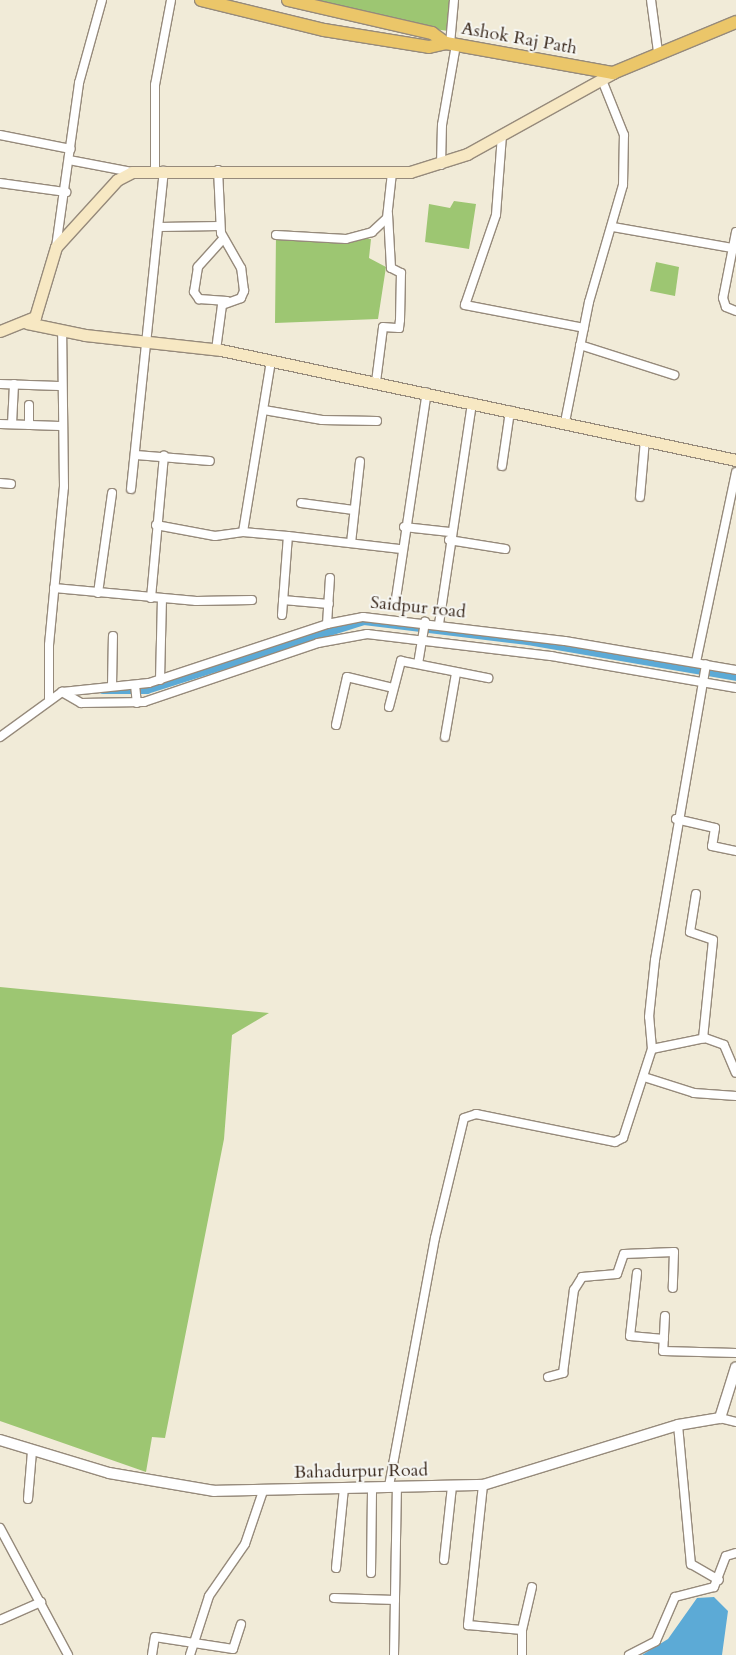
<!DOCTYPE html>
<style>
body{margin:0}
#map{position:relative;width:736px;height:1655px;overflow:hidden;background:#f1ebd8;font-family:Cardo,serif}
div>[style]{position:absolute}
.green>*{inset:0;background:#9dc672}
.water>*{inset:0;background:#5caad6}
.canal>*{height:8px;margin:-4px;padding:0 4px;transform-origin:4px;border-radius:4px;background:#5caad6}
.roads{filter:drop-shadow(1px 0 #968a7b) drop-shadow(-1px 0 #968a7b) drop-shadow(0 1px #968a7b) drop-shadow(0 -1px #968a7b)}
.minor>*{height:8px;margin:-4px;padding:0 4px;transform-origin:4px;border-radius:4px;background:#fff}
.tertiary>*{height:10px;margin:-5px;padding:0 5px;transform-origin:5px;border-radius:5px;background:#fff}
.secondary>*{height:11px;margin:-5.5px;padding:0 5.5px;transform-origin:5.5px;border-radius:5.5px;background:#f7e8c3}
.primary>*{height:12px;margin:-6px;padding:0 6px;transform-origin:6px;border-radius:6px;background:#ebc669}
span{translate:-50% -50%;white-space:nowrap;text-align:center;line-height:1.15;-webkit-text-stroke:4px #f6f6f2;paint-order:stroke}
.street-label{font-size:18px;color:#3b2a1e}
</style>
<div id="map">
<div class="green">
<i style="clip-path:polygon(288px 0,450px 0,448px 31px,393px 23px)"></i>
<i style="clip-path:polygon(454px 201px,476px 204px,469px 249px,425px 242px,429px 204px,450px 208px)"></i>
<i style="clip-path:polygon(276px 235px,371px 239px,369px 258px,386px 267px,378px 319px,275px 323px)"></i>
<i style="clip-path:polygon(656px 262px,679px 267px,675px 296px,650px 291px)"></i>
<i style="clip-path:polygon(0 987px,269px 1013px,232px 1035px,224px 1139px,165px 1438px,152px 1437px,146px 1472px,0 1421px)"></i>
</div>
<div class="water">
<i style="clip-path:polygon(714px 1597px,728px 1611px,722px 1655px,642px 1655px,668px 1639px,697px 1598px)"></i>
</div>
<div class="canal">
<i style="left:103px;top:690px;width:44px"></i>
<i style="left:147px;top:690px;width:228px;rotate:-17.6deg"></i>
<i style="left:364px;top:621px;width:165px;rotate:7deg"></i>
<i style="left:528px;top:641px;width:211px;rotate:9.8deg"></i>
</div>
<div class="roads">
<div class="minor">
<i style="left:651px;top:0;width:52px;rotate:82.3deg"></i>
<i style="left:450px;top:44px;width:44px;rotate:-84.8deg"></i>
<i style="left:0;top:135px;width:72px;rotate:11.2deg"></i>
<i style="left:502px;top:135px;width:80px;rotate:94.3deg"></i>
<i style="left:496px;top:215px;width:95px;rotate:109deg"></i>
<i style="left:465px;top:305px;width:121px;rotate:10.9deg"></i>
<i style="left:69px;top:160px;width:64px;rotate:10.8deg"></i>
<i style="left:441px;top:165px;width:40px;rotate:-88.6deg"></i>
<i style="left:442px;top:125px;width:81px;rotate:-80.1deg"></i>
<i style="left:155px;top:170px;width:85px;rotate:-90deg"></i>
<i style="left:155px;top:85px;width:86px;rotate:-79.3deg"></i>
<i style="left:0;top:183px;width:67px;rotate:7.8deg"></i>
<i style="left:159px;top:227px;width:61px;rotate:-0.9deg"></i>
<i style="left:613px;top:227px;width:121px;rotate:10deg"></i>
<i style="left:736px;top:232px;width:67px;rotate:101.1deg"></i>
<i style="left:723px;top:298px;width:9px;rotate:72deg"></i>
<i style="left:726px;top:307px;width:11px;rotate:22deg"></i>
<i style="left:276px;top:235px;width:70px;rotate:3.3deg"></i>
<i style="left:346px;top:239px;width:27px;rotate:-15deg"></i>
<i style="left:372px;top:232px;width:21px;rotate:-43deg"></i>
<i style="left:387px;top:218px;width:45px;rotate:-83.7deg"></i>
<i style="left:223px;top:239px;width:38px;rotate:132deg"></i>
<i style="left:198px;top:267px;width:25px;rotate:99deg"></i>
<i style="left:194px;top:292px;width:9px;rotate:54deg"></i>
<i style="left:199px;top:299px;width:28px;rotate:4deg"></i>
<i style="left:56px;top:247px;width:166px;rotate:-82deg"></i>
<i style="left:79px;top:83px;width:86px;rotate:-74.5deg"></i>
<i style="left:580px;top:345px;width:99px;rotate:17.7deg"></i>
<i style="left:216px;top:350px;width:45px;rotate:-82.4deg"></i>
<i style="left:222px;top:305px;width:20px;rotate:-20deg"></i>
<i style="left:241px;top:298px;width:8px;rotate:-67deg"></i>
<i style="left:244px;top:291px;width:23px;rotate:-97deg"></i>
<i style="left:241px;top:268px;width:40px;rotate:-119.7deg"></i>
<i style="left:221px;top:233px;width:63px;rotate:-92.7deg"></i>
<i style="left:271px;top:361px;width:173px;rotate:99.3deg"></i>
<i style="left:243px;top:532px;width:45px;rotate:5.1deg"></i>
<i style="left:376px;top:382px;width:55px;rotate:-82.7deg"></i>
<i style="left:383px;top:327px;width:16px;rotate:4deg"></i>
<i style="left:399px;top:328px;width:8px;rotate:-83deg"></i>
<i style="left:400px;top:320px;width:47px;rotate:-88.8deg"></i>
<i style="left:401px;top:273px;width:11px;rotate:-153deg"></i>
<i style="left:391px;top:268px;width:54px;rotate:-93.2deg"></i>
<i style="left:0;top:384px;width:59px;rotate:1.9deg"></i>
<i style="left:29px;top:405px;width:20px;rotate:90deg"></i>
<i style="left:264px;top:410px;width:59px;rotate:9.8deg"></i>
<i style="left:322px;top:420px;width:55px;rotate:1deg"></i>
<i style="left:565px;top:422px;width:122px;rotate:-78.7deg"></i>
<i style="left:589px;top:302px;width:122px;rotate:-73.8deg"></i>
<i style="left:623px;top:185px;width:50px;rotate:-88.9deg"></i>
<i style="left:624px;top:135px;width:59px;rotate:-111.8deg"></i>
<i style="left:0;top:424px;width:60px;rotate:1.9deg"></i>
<i style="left:12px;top:424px;width:40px;rotate:-87.1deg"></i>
<i style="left:136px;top:455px;width:74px;rotate:4.6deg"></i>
<i style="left:502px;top:466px;width:56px;rotate:-81.7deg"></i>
<i style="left:0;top:483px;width:11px;rotate:5deg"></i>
<i style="left:131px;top:489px;width:320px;rotate:-84.1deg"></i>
<i style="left:640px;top:497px;width:57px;rotate:-85deg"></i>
<i style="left:301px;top:503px;width:53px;rotate:7.5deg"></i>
<i style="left:156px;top:525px;width:60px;rotate:10.6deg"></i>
<i style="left:215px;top:536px;width:28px;rotate:-8deg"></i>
<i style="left:404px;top:527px;width:46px;rotate:6.2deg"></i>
<i style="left:449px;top:540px;width:57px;rotate:9.1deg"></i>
<i style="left:351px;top:543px;width:82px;rotate:-83.7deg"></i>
<i style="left:54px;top:588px;width:143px;rotate:5.2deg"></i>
<i style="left:196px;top:601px;width:56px;rotate:-1deg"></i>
<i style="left:98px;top:593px;width:101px;rotate:-82deg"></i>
<i style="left:151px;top:598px;width:143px;rotate:-84.8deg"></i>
<i style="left:283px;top:600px;width:46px;rotate:5deg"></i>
<i style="left:395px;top:605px;width:215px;rotate:-81.5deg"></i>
<i style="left:282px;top:615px;width:79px;rotate:-85.7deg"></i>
<i style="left:288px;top:536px;width:114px;rotate:6.6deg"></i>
<i style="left:327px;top:624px;width:46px;rotate:-86.3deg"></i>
<i style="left:439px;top:624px;width:224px;rotate:-81.5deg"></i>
<i style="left:696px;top:662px;width:194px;rotate:-78.1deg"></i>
<i style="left:418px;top:664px;width:43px;rotate:-80.5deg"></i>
<i style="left:160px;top:680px;width:81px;rotate:-88.6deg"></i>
<i style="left:135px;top:685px;width:18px;rotate:84deg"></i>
<i style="left:112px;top:686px;width:50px;rotate:-88.9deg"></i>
<i style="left:62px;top:692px;width:22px;rotate:30deg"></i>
<i style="left:81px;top:703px;width:63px;rotate:-0.9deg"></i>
<i style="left:144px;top:702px;width:184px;rotate:-18.7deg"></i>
<i style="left:318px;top:643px;width:50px;rotate:-10.4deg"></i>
<i style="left:367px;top:634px;width:185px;rotate:6.8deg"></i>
<i style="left:551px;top:656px;width:188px;rotate:9.8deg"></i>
<i style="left:49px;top:699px;width:54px;rotate:-90deg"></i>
<i style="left:49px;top:645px;width:159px;rotate:-84.6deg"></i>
<i style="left:64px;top:487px;width:156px;rotate:-90.7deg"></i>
<i style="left:389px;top:707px;width:48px;rotate:-75.4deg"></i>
<i style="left:401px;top:661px;width:89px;rotate:11.1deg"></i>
<i style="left:336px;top:725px;width:49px;rotate:-77.1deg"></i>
<i style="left:347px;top:677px;width:47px;rotate:13.4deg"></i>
<i style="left:0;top:737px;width:77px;rotate:-36deg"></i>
<i style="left:62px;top:692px;width:87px;rotate:-5.9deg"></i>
<i style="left:149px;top:683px;width:188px;rotate:-18.3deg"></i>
<i style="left:327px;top:624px;width:37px;rotate:-11deg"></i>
<i style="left:363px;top:617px;width:203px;rotate:6.8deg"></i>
<i style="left:565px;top:641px;width:173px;rotate:9.6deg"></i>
<i style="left:445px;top:737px;width:65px;rotate:-80.2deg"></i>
<i style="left:676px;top:819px;width:40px;rotate:13deg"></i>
<i style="left:715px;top:828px;width:18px;rotate:99deg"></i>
<i style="left:712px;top:846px;width:25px;rotate:12deg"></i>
<i style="left:696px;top:894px;width:38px;rotate:99deg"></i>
<i style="left:690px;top:932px;width:24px;rotate:19deg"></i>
<i style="left:713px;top:940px;width:99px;rotate:95.8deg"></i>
<i style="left:652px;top:1049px;width:54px;rotate:-11.7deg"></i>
<i style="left:705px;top:1038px;width:20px;rotate:20deg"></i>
<i style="left:724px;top:1045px;width:30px;rotate:67deg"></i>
<i style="left:644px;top:1077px;width:52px;rotate:17.7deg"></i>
<i style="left:694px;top:1093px;width:42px;rotate:4.1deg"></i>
<i style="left:637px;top:1273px;width:63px;rotate:96.3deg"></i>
<i style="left:630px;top:1336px;width:34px;rotate:5deg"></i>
<i style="left:665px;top:1316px;width:35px;rotate:93deg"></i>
<i style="left:663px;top:1351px;width:73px;rotate:1.6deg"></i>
<i style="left:548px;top:1377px;width:16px;rotate:-15deg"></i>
<i style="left:563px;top:1373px;width:84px;rotate:-82.5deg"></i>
<i style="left:574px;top:1290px;width:15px;rotate:-58deg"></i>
<i style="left:582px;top:1277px;width:35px;rotate:-5deg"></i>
<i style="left:617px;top:1274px;width:21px;rotate:-71deg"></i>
<i style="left:624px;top:1254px;width:50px;rotate:-2.3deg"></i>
<i style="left:674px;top:1252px;width:36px;rotate:92deg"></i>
<i style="left:720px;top:1418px;width:16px;rotate:14deg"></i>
<i style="left:678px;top:1425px;width:140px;rotate:84.7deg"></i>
<i style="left:691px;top:1564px;width:32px;rotate:30deg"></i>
<i style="left:483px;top:1485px;width:141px;rotate:96.1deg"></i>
<i style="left:468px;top:1625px;width:54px;rotate:5.3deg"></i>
<i style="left:522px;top:1630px;width:44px;rotate:-76.9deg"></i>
<i style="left:389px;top:1486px;width:252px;rotate:-79.5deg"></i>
<i style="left:435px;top:1238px;width:123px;rotate:-76.4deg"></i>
<i style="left:464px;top:1118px;width:13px;rotate:-18deg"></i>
<i style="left:476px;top:1114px;width:142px;rotate:11.4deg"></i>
<i style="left:615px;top:1142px;width:9px;rotate:-27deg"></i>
<i style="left:623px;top:1138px;width:94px;rotate:-72deg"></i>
<i style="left:652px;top:1049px;width:32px;rotate:-95deg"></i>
<i style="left:649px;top:1017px;width:57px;rotate:-84deg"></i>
<i style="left:655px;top:960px;width:300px;rotate:-80.2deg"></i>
<i style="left:28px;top:1499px;width:48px;rotate:-85.2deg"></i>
<i style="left:0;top:1528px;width:144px;rotate:61.8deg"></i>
<i style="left:444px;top:1560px;width:74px;rotate:-83.8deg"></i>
<i style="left:336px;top:1568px;width:80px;rotate:-84.3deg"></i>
<i style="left:371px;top:1573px;width:86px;rotate:-89.3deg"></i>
<i style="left:334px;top:1598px;width:61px;rotate:1.9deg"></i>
<i style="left:0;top:1620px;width:45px;rotate:-23.7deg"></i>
<i style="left:522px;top:1630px;width:25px;rotate:90deg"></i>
<i style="left:152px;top:1655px;width:18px;rotate:-81deg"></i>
<i style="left:155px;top:1637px;width:79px;rotate:8.7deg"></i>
<i style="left:233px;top:1649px;width:26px;rotate:-72deg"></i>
<i style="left:190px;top:1655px;width:62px;rotate:-72.1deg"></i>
<i style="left:209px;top:1596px;width:63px;rotate:-55.3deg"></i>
<i style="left:245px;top:1544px;width:56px;rotate:-71.2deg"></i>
<i style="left:394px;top:1655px;width:167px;rotate:-89deg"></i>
<i style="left:629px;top:1655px;width:30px;rotate:-27deg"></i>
<i style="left:656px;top:1641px;width:48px;rotate:-66.6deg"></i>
<i style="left:675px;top:1597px;width:40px;rotate:-14.4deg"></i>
<i style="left:714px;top:1587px;width:33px;rotate:-69deg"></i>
<i style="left:726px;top:1556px;width:10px;rotate:-17deg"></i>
</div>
<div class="tertiary">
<i style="left:0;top:1440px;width:114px;rotate:16.8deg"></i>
<i style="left:109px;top:1473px;width:107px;rotate:9.7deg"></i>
<i style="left:214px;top:1491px;width:269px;rotate:-1.3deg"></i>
<i style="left:483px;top:1485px;width:204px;rotate:-17.1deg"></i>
<i style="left:678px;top:1425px;width:43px;rotate:-9.5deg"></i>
<i style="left:720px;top:1418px;width:53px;rotate:-72.6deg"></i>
</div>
<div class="secondary">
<i style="left:27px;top:323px;width:59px;rotate:11.7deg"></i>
<i style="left:85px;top:335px;width:137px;rotate:6.3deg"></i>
<i style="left:221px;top:350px;width:527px;rotate:12.06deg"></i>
<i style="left:0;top:331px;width:38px;rotate:-22deg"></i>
<i style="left:35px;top:317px;width:73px;rotate:-73.3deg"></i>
<i style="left:56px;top:247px;width:91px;rotate:-47.7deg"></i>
<i style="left:117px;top:180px;width:17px;rotate:-28deg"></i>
<i style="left:132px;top:172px;width:278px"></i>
<i style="left:410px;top:172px;width:60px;rotate:-17.5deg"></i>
<i style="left:467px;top:154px;width:167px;rotate:-29deg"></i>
</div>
<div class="primary">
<i style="left:201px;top:0;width:127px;rotate:13.7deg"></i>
<i style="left:324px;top:30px;width:106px;rotate:9.2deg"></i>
<i style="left:429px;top:47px;width:17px;rotate:-13deg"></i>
<i style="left:446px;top:43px;width:170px;rotate:10.2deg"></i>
<i style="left:613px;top:73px;width:133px;rotate:-22.5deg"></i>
<i style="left:288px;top:0;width:148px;rotate:12.9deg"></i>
<i style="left:432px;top:33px;width:17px;rotate:36deg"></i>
</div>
</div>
<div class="street-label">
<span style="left:519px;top:39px;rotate:10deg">Ashok Raj Path</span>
<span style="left:418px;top:608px;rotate:6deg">Saidpur road</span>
<span style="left:361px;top:1472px;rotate:-1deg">Bahadurpur Road</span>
</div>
</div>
